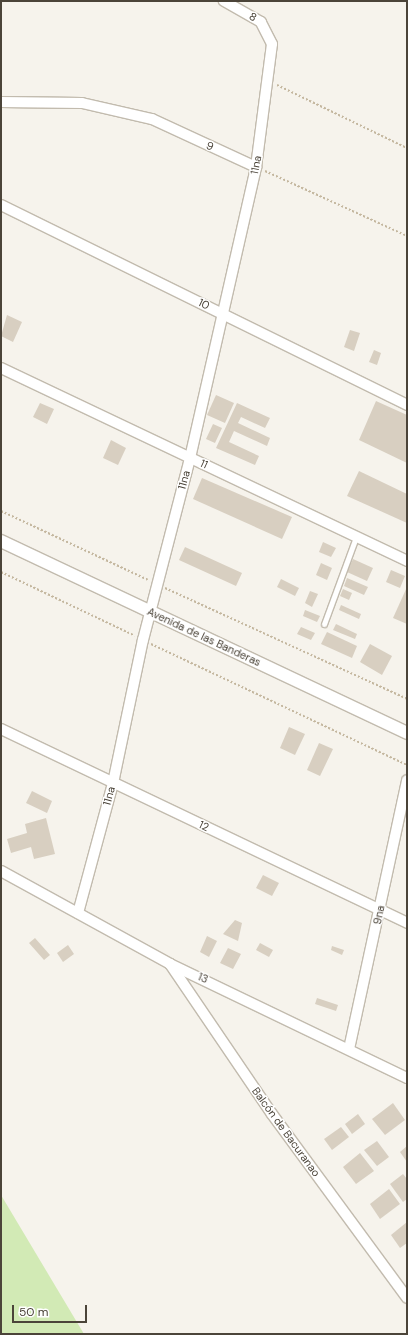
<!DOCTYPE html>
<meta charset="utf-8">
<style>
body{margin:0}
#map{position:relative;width:408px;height:1335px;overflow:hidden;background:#f6f3ec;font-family:"DM Sans",sans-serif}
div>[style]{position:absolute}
.green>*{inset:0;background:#d2eab5}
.building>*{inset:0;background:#d8cfc1}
.path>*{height:2px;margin-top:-1px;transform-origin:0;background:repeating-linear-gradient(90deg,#c4b79f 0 2px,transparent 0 4px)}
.roads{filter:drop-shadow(1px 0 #c2bbae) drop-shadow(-1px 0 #c2bbae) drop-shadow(0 1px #c2bbae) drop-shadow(0 -1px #c2bbae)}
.service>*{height:5px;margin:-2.5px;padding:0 2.5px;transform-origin:2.5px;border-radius:2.5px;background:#fff}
.minor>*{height:10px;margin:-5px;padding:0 5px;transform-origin:5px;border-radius:5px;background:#fff}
.tertiary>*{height:12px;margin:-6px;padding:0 6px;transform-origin:6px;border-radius:6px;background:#fff}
span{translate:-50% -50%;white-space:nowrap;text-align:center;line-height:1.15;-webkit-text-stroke:3px #fff;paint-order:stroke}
.street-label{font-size:11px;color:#4b4439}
.frame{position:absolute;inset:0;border:2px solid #4b4439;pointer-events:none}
.scale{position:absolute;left:12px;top:1305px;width:75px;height:18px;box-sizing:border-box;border:2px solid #4b4439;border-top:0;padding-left:5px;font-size:12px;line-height:14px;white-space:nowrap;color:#4b4439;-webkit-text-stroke:3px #fff;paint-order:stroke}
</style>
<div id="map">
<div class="green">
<i style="clip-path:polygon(1px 1195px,84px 1334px,1px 1334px)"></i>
</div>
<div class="building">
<i style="clip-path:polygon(7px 315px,22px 322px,13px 342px,1px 336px)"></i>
<i style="clip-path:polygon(350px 330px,360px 333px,354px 351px,344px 347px)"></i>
<i style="clip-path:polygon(374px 350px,381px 353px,377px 365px,369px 362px)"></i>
<i style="clip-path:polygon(216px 395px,234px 403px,225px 423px,207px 415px)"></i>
<i style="clip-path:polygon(376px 401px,407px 415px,407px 463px,359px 440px)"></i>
<i style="clip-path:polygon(40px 403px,54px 409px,47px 424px,33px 417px)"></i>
<i style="clip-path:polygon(237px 403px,270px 418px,265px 428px,241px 417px,238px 423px,270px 438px,267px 446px,234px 431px,229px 442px,259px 456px,255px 465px,216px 448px)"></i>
<i style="clip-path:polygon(213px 424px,222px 428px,215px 443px,206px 439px)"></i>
<i style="clip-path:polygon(111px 440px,126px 448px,118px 465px,103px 458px)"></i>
<i style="clip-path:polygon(359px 471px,407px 494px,407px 523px,347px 496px)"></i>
<i style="clip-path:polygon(202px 478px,292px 517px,282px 539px,193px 499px)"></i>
<i style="clip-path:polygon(323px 542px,336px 548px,331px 557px,319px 552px)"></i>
<i style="clip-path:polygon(185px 547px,242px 573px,236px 586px,179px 560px)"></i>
<i style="clip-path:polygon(353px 559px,373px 568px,367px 581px,347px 572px)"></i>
<i style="clip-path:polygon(321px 563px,332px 568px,327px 580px,316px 575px)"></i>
<i style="clip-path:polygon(391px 570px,405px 576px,400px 588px,386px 582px)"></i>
<i style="clip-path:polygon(347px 578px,368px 587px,364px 595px,344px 586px)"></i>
<i style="clip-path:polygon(281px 579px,299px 588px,295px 596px,277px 587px)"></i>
<i style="clip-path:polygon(407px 587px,407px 624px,393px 618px)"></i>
<i style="clip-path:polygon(343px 589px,352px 593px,349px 600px,340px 596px)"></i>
<i style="clip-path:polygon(310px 591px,318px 594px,312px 607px,305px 603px)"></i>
<i style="clip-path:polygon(341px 605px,361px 614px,359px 619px,339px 610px)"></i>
<i style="clip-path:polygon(305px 610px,320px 616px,317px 622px,303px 616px)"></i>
<i style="clip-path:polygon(336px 624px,357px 634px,355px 639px,333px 630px)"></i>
<i style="clip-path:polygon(301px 627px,315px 633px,311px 640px,297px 634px)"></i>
<i style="clip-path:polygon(327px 632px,357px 646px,352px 658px,321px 644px)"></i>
<i style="clip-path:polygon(370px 644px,392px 656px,382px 675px,360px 662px)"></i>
<i style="clip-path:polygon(289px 727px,305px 734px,295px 755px,280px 748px)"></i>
<i style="clip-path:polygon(319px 743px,333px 749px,320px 776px,307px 770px)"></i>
<i style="clip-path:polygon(32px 791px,52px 801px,47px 813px,26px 803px)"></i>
<i style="clip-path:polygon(46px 818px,55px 854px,34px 859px,31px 847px,11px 853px,7px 839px,27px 833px,25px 824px)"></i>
<i style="clip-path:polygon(263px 875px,279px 883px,272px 896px,256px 888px)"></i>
<i style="clip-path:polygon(235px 920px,242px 923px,238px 941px,223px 934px)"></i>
<i style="clip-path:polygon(207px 936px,217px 941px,209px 957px,200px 952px)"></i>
<i style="clip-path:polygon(35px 938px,50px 955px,44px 960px,29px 943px)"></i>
<i style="clip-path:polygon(260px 943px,273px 950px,269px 957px,256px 950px)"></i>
<i style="clip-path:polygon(68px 945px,74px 954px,63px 962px,57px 953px)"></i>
<i style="clip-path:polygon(332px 946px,344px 950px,342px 955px,331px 950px)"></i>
<i style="clip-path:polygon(228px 948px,241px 954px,233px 969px,220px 963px)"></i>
<i style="clip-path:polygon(317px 998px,338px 1005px,336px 1011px,315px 1004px)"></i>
<i style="clip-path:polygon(393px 1103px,405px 1120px,385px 1135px,372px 1119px)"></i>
<i style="clip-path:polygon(358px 1114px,365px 1124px,352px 1134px,345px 1124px)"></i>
<i style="clip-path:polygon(341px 1127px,349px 1137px,332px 1150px,324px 1139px)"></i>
<i style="clip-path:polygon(377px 1141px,389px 1157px,377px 1166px,364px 1150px)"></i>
<i style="clip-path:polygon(407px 1146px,407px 1162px,400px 1152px)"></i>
<i style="clip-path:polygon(360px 1153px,374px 1171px,356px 1184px,343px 1167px)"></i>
<i style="clip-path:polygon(403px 1174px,407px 1179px,407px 1199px,403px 1202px,390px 1184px)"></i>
<i style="clip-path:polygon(389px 1189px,400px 1204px,380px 1219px,370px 1204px)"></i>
<i style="clip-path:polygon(407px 1222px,407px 1243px,400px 1248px,391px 1235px)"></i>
</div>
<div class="path">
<i style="left:277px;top:85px;width:144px;rotate:25.9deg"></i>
<i style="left:265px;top:171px;width:156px;rotate:24.6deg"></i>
<i style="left:1px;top:511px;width:162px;rotate:25.1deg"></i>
<i style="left:1px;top:572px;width:148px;rotate:25.5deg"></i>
<i style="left:165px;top:588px;width:266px;rotate:24.6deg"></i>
<i style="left:151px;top:644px;width:283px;rotate:25.3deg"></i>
</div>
<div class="roads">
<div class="service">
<i style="left:324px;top:624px;width:93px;rotate:-69.8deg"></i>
</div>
<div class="minor">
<i style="left:1px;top:102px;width:81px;rotate:0.7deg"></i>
<i style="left:82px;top:103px;width:72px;rotate:12.9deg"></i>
<i style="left:152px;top:119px;width:115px;rotate:24.8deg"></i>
<i style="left:1px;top:205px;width:453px;rotate:26.2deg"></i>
<i style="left:1px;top:368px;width:450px;rotate:25.4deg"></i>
<i style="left:1px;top:729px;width:450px;rotate:25.5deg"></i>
<i style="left:1px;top:871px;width:193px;rotate:28.8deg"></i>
<i style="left:170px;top:964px;width:263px;rotate:25.7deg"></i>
<i style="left:78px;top:913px;width:135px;rotate:-74.9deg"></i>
<i style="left:113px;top:783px;width:146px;rotate:-78.2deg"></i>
<i style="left:143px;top:640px;width:188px;rotate:-75.5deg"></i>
<i style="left:190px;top:458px;width:298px;rotate:-77.2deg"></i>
<i style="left:256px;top:167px;width:124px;rotate:-82.6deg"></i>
<i style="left:272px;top:44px;width:25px;rotate:-117deg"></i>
<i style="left:261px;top:22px;width:43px;rotate:-150.4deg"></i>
<i style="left:170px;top:964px;width:181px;rotate:55.8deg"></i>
<i style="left:272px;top:1114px;width:228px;rotate:53.7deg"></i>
<i style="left:349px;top:1049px;width:275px;rotate:-77.8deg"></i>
</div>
<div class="tertiary">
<i style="left:1px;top:541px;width:449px;rotate:25.3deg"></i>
</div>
</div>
<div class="street-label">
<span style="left:253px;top:17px;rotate:29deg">8</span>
<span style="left:210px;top:146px;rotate:24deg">9</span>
<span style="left:256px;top:165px;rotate:-79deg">11na</span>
<span style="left:204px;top:304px;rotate:26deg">10</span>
<span style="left:204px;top:464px;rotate:25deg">11</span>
<span style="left:184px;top:480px;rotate:-75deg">11na</span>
<span style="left:204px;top:637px;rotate:25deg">Avenida de las Banderas</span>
<span style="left:109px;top:796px;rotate:-75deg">11na</span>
<span style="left:204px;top:826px;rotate:25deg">12</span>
<span style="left:379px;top:915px;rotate:-78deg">9na</span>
<span style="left:203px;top:978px;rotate:23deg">13</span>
<span style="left:286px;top:1132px;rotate:54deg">Balcón de Bacuranao</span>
</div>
<div class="frame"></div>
<div class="scale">50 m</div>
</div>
